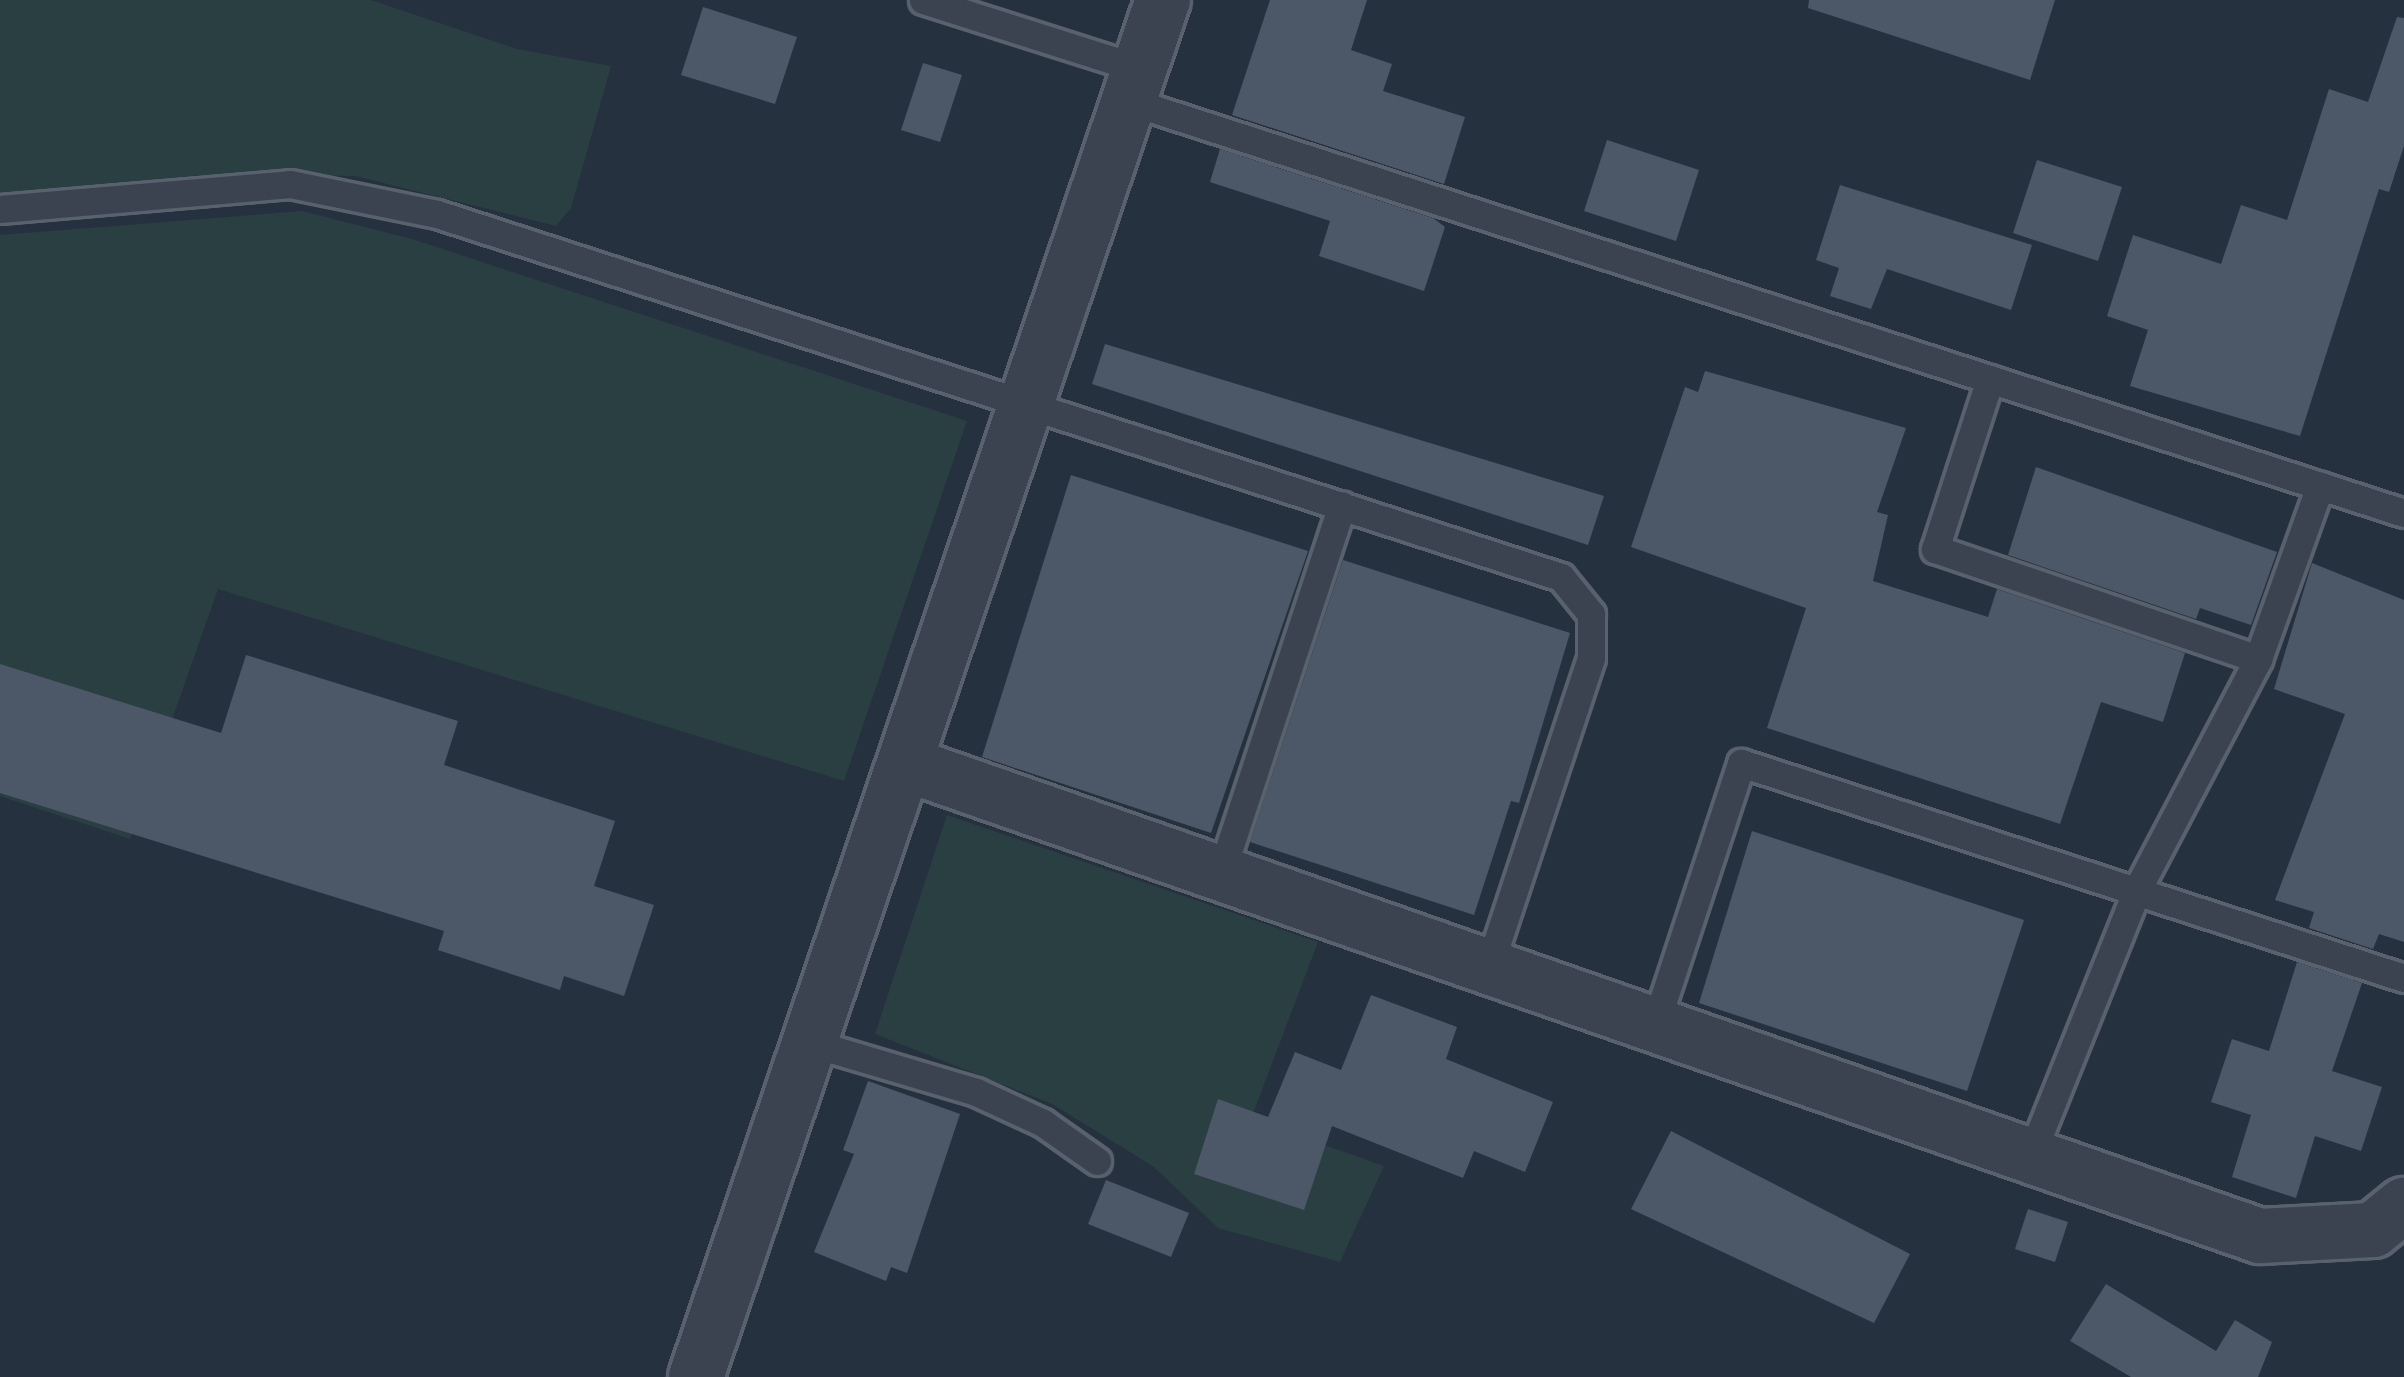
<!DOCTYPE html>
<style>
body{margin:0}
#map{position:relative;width:2404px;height:1377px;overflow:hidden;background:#26313f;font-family:"Fira Sans Condensed",sans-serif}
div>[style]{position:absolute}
.green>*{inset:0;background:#293f41}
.building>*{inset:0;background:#4c5868}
.roads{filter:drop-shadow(3px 0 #58616d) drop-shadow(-3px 0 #58616d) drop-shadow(0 3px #58616d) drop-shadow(0 -3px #58616d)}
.lane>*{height:27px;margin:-13.5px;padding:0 13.5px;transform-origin:13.5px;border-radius:13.5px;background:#3a434f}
.street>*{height:54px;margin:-27px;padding:0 27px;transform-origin:27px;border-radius:27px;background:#3a434f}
span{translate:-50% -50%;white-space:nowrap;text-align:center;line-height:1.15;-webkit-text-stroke:9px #1f2834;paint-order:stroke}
</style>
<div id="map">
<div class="green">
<i style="clip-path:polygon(0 0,371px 0,517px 49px,611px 66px,571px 208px,556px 226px,355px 176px,203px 175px,0 195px)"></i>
<i style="clip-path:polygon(302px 211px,412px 239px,967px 421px,844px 781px,218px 589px,130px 839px,0 796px,0 235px)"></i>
<i style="clip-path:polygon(947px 815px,1318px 942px,1251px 1119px,1384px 1166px,1340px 1262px,1218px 1228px,1154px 1167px,1052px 1104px,875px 1034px)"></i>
</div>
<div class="building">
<i style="clip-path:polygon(1270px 0,1367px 0,1351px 50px,1392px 64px,1383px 91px,1465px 117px,1444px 184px,1232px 115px)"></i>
<i style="clip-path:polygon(1809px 0,2055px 0,2030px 80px,1808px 8px)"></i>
<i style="clip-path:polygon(703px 7px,797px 37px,775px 104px,681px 75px)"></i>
<i style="clip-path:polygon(2397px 17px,2404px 18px,2404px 146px,2389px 192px,2379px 189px,2300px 436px,2130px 386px,2148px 330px,2107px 316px,2133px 235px,2221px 264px,2241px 205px,2287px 220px,2329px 89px,2368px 102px)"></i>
<i style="clip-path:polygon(923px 63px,962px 75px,940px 142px,901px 130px)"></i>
<i style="clip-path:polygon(1607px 140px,1699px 170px,1676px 241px,1584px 211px)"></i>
<i style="clip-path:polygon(1220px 149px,1433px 218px,1445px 227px,1424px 291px,1319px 256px,1330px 221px,1210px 182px)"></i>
<i style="clip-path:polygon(2037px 160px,2122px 187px,2098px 261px,2013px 233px)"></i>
<i style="clip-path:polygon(1840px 185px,2032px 245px,2011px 310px,1887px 269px,1871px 309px,1830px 296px,1839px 268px,1816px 260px)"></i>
<i style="clip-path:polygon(1105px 344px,1604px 496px,1588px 545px,1092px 384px)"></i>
<i style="clip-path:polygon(1705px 371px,1906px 428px,1877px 512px,1888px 515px,1873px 581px,1988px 617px,1997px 589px,2185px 653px,2163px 722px,2101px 702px,2060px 824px,1767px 728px,1806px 608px,1631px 547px,1685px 387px,1698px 392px)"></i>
<i style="clip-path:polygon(2036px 467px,2277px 552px,2251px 625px,2200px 608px,2196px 619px,2008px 555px)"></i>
<i style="clip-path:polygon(1071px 475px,1308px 551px,1211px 833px,982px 757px)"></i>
<i style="clip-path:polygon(1343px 560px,1570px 633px,1519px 803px,1511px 801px,1474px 915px,1250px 842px)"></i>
<i style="clip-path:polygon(2312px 563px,2404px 600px,2404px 942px,2379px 934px,2373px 949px,2309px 928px,2314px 912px,2275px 900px,2345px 714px,2274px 689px)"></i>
<i style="clip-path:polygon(246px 655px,458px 721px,444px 765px,615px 821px,594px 886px,654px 905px,624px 996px,564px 976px,560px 990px,438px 950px,444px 931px,0 793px,0 664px,221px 733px)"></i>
<i style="clip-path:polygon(1752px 831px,2024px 920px,1967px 1091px,1699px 1003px)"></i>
<i style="clip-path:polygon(2297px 962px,2362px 983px,2332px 1071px,2382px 1087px,2361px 1151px,2315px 1136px,2296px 1198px,2232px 1177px,2251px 1115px,2211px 1102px,2232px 1039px,2269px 1051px)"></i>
<i style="clip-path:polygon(1371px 995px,1457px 1027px,1446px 1059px,1553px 1102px,1525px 1172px,1474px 1151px,1463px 1178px,1332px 1126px,1304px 1210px,1194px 1174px,1218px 1099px,1268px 1117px,1295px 1052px,1341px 1070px)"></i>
<i style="clip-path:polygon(868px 1081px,960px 1114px,907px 1273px,891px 1267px,886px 1281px,814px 1252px,854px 1154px,843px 1150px)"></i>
<i style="clip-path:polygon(1671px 1131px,1910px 1254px,1874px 1323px,1631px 1209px)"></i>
<i style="clip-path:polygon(1106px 1180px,1189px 1213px,1171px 1257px,1088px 1224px)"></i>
<i style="clip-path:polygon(2028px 1209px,2068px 1222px,2055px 1262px,2015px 1249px)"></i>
<i style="clip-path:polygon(2106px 1284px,2216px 1351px,2235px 1320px,2272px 1342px,2258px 1377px,2131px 1377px,2070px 1341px)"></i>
</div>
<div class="roads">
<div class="lane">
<i style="left:923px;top:0;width:228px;rotate:17.6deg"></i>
<i style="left:1129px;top:101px;width:1340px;rotate:17.91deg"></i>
<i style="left:0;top:209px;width:291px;rotate:-4.9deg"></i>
<i style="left:290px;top:184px;width:150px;rotate:11.5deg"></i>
<i style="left:437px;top:214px;width:1181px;rotate:17.9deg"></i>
<i style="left:1561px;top:577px;width:48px;rotate:51deg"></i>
<i style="left:1591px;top:614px;width:44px;rotate:90deg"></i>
<i style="left:1591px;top:658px;width:325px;rotate:108.3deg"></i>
<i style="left:1990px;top:379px;width:179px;rotate:107.9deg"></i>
<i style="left:1935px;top:549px;width:341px;rotate:18.8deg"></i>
<i style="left:1221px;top:873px;width:387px;rotate:-71.8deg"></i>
<i style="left:1655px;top:1025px;width:276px;rotate:-71.8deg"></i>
<i style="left:1741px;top:763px;width:697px;rotate:17.97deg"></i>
<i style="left:811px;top:1043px;width:172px;rotate:16.5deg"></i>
<i style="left:976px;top:1092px;width:74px;rotate:24.8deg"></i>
<i style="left:1043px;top:1123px;width:66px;rotate:35.1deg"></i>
<i style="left:2031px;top:1155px;width:288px;rotate:-68.2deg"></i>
<i style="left:2138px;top:888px;width:259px;rotate:-62.3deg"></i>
<i style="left:2258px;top:659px;width:184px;rotate:-70.3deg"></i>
</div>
<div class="street">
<i style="left:906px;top:764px;width:1434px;rotate:19.22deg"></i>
<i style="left:2260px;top:1236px;width:113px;rotate:-3deg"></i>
<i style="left:2373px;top:1230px;width:40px;rotate:-39deg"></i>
<i style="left:696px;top:1377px;width:1454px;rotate:-71.27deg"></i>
</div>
</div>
</div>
